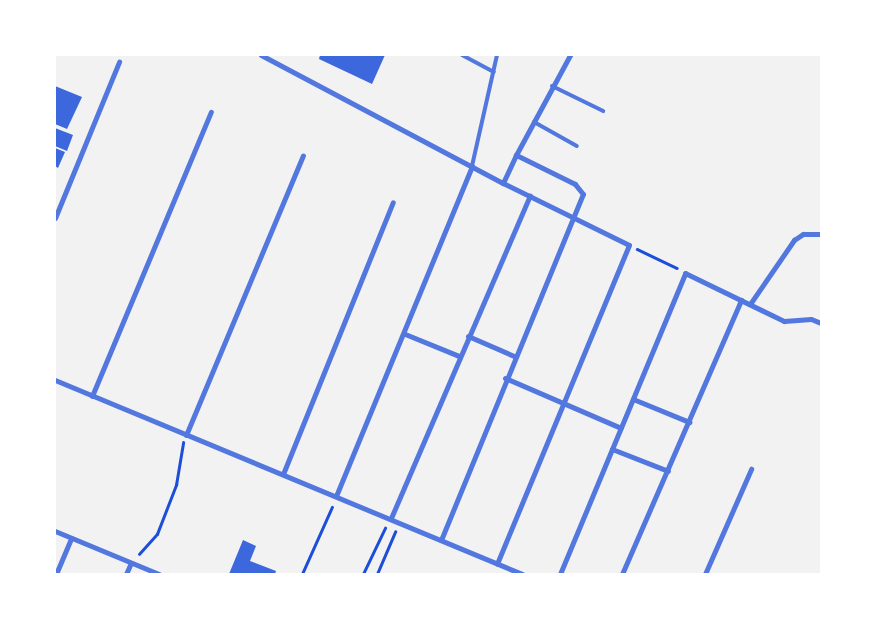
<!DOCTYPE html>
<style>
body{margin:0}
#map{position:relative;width:876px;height:629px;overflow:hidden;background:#f2f2f2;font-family:"Archivo Narrow",sans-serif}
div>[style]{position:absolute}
.building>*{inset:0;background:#3d67dc}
.path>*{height:2.5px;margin:-1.25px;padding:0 1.25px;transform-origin:1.25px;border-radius:1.25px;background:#1d4ed8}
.service>*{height:4px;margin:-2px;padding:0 2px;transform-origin:2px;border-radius:2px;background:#5277de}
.minor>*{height:5px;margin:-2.5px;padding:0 2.5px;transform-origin:2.5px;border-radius:2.5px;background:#5277de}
span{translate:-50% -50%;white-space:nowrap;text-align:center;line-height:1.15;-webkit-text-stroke:5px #fff;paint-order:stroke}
.frame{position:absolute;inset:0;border:56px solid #fff;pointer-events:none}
</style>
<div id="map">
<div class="building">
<i style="clip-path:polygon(320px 55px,385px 55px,372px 84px,319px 59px)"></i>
<i style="clip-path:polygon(55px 86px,82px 97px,67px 129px,55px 124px)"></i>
<i style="clip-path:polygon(55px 128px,73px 135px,67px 151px,55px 146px)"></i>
<i style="clip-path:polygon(55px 148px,65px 152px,58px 168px,55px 166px)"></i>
<i style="clip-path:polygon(243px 540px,256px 546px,250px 561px,276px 571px,275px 574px,229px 574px)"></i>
</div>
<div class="path">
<i style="left:637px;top:249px;width:44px;rotate:25.4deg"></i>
<i style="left:139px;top:554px;width:27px;rotate:-48deg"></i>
<i style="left:157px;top:534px;width:53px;rotate:-68.8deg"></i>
<i style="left:176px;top:485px;width:43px;rotate:-80.5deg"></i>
<i style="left:302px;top:574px;width:73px;rotate:-65.9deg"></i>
<i style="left:363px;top:574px;width:51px;rotate:-64.4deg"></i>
<i style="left:377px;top:574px;width:46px;rotate:-66.8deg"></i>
</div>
<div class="service">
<i style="left:462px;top:55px;width:36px;rotate:28deg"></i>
<i style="left:552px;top:86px;width:57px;rotate:26.1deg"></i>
<i style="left:534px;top:122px;width:49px;rotate:29.2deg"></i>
<i style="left:472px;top:166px;width:114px;rotate:-77.3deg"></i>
</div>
<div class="minor">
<i style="left:261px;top:55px;width:274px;rotate:27.9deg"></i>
<i style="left:503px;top:183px;width:140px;rotate:26.2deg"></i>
<i style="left:629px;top:245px;width:345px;rotate:112.5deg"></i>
<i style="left:516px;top:155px;width:114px;rotate:-61.6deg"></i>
<i style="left:55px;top:218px;width:169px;rotate:-67.7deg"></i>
<i style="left:750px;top:304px;width:78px;rotate:-55.5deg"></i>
<i style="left:794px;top:240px;width:11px;rotate:-34deg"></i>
<i style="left:803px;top:234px;width:18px"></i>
<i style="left:405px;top:334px;width:58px;rotate:22.2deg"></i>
<i style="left:468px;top:336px;width:50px;rotate:23.5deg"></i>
<i style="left:505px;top:378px;width:126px;rotate:23.3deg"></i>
<i style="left:55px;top:380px;width:506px;rotate:22.56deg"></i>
<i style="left:92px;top:396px;width:308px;rotate:-67.3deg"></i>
<i style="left:633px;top:399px;width:61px;rotate:22.3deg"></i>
<i style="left:186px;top:435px;width:303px;rotate:-67.3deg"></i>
<i style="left:612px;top:449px;width:60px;rotate:21.4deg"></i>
<i style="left:283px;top:474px;width:293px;rotate:-68deg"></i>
<i style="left:336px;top:496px;width:357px;rotate:-67.6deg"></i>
<i style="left:391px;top:518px;width:351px;rotate:-66.7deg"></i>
<i style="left:55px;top:531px;width:113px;rotate:22.5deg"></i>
<i style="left:441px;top:540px;width:374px;rotate:-67.7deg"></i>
<i style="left:583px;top:194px;width:13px;rotate:-129deg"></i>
<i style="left:575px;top:184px;width:66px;rotate:-153.8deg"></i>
<i style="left:516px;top:155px;width:31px;rotate:115deg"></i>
<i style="left:56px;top:574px;width:39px;rotate:-67deg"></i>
<i style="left:126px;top:574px;width:12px;rotate:-66deg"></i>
<i style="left:560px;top:574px;width:326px;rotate:-67.4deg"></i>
<i style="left:685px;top:273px;width:110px;rotate:25.9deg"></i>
<i style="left:784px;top:321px;width:27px;rotate:-4deg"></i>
<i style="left:811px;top:319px;width:11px;rotate:22deg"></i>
<i style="left:622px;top:574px;width:299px;rotate:-66.5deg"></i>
<i style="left:705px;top:574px;width:115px;rotate:-66.3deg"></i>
</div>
<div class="frame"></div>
</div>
